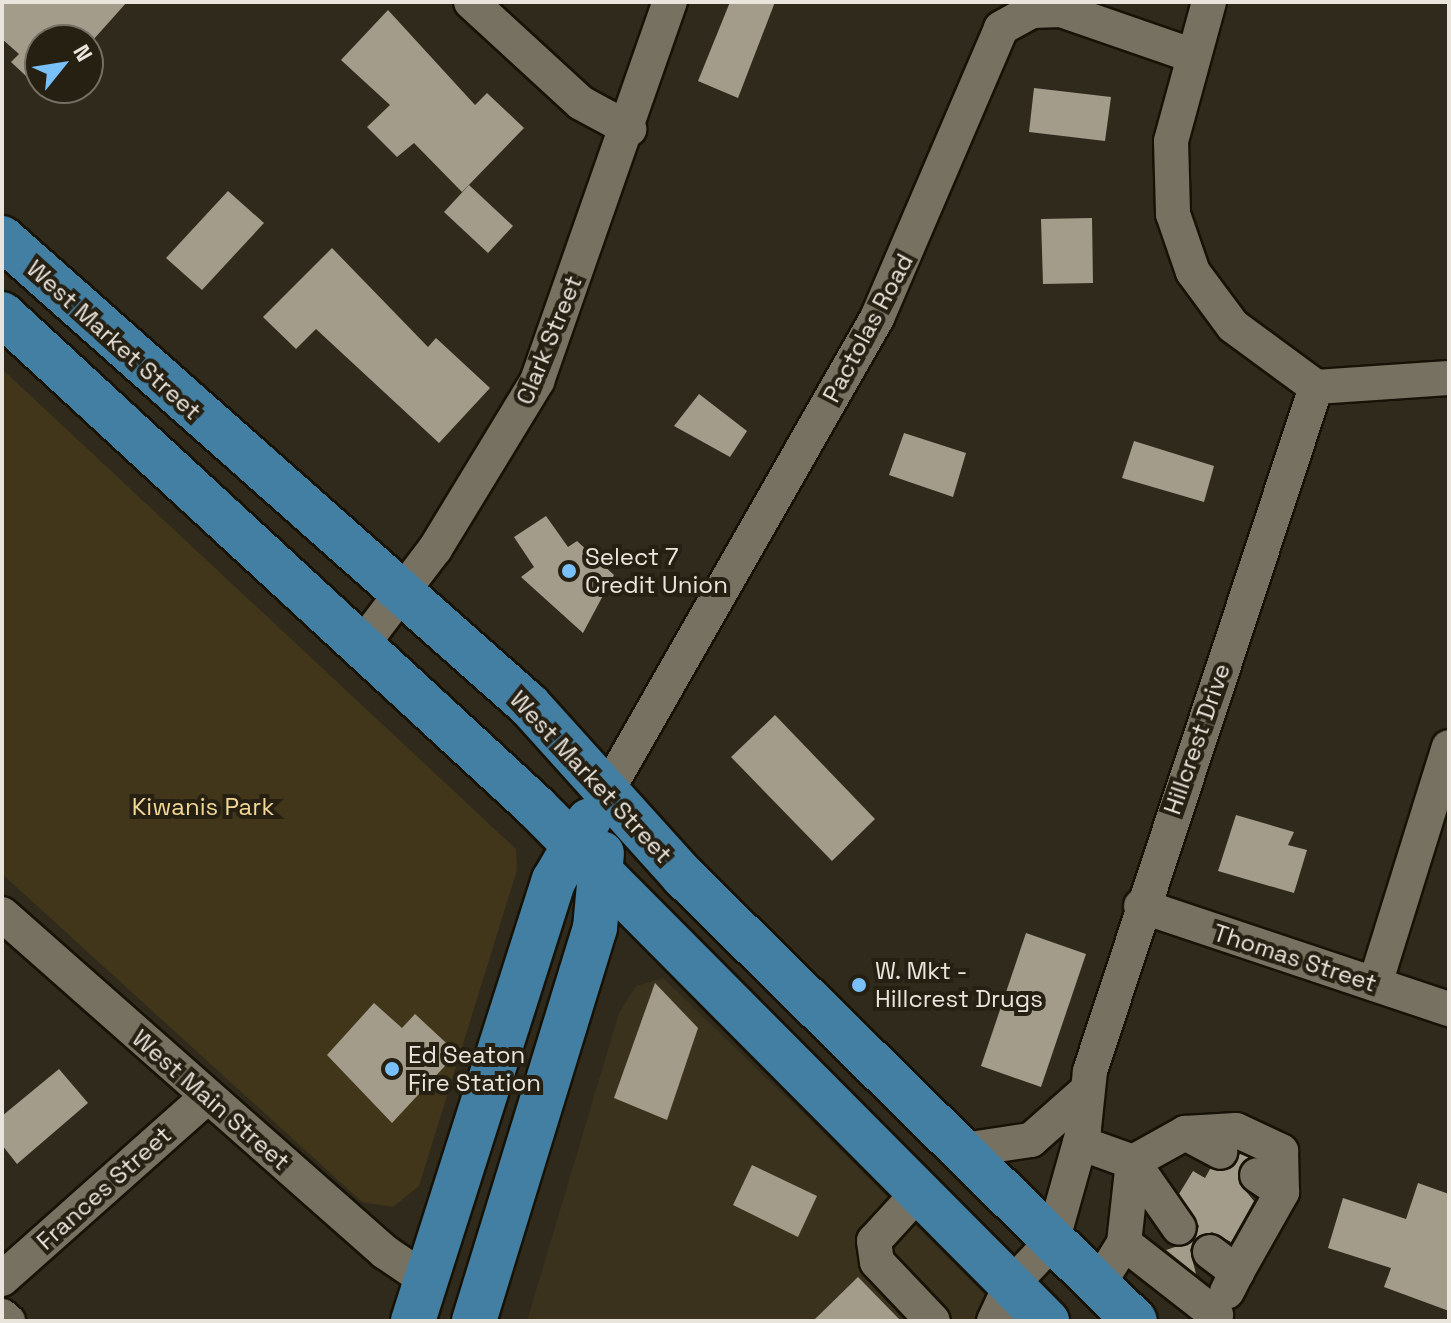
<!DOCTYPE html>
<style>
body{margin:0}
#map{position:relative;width:1451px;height:1323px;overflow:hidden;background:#2f2a1c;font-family:"Space Grotesk",sans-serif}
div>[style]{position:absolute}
.built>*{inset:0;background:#3b321e}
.green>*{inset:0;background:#41361a}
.building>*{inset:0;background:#a39c8b}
.roads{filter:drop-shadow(2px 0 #171206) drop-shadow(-2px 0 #171206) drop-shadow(0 2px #171206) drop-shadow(0 -2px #171206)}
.minor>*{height:34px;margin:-17px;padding:0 17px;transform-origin:17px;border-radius:17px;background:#777161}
.major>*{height:44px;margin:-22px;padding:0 22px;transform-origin:22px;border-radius:22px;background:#437fa3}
.dots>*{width:22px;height:22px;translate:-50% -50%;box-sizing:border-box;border:4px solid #262013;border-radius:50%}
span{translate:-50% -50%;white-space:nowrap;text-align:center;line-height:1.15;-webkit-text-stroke:8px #262013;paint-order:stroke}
.street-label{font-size:24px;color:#e9e5dd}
.poi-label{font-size:24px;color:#e9e5dd}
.left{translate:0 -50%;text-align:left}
.park-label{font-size:24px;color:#f2d797}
.frame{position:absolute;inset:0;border:4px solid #e9e5dd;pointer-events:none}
.north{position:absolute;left:24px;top:24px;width:80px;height:80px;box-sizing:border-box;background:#262013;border:2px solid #746f64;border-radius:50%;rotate:60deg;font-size:22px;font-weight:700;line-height:32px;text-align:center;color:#e9e5dd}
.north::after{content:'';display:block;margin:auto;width:28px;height:36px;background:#79bff8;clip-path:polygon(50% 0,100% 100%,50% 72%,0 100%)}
</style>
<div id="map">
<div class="built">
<i style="clip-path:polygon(663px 978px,813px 1123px,1011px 1321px,527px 1321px,619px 1013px,636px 986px)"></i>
</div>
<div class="green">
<i style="clip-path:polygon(2px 369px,516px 849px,517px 870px,419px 1186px,393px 1207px,362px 1202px,2px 874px)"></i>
</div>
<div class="building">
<i style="clip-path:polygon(2px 2px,127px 2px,93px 40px,40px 40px,40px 89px,11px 62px,19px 54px,2px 39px)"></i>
<i style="clip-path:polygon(730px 2px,775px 2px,738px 98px,698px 81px)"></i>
<i style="clip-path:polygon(388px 10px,475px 105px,487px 93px,524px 128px,462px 192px,414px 143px,397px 157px,367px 127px,390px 105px,341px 60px)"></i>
<i style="clip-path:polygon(1034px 88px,1111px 97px,1105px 141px,1029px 132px)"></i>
<i style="clip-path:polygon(469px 185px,513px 226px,488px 253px,444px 212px)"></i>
<i style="clip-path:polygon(228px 191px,264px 223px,202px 290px,166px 258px)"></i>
<i style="clip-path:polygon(1092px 218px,1093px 283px,1043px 284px,1041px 219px)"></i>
<i style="clip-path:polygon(332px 248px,428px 347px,436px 338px,490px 388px,439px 443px,316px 329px,296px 349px,263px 317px)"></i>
<i style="clip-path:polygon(699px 394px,747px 431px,730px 457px,674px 426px)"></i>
<i style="clip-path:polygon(904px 433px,966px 453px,953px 497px,889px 475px)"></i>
<i style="clip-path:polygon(1134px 441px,1214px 466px,1204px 502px,1122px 478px)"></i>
<i style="clip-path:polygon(546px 516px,568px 547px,577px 541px,614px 575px,583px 633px,521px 577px,534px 567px,514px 537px)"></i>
<i style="clip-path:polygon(775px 715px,875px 819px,832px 861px,731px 757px)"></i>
<i style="clip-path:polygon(1236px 815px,1294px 832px,1288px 845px,1307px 850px,1294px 893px,1218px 871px)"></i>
<i style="clip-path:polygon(1026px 933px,1086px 954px,1041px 1087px,981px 1066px)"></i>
<i style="clip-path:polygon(655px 983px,698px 1028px,667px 1120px,614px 1098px)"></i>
<i style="clip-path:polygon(374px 1003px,402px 1028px,415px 1014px,457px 1053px,392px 1123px,327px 1055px)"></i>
<i style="clip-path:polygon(59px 1069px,88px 1103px,17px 1164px,2px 1145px,2px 1116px)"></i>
<i style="clip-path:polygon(1240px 1154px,1248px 1157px,1239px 1183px,1254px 1201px,1231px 1242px,1212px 1232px,1195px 1239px,1199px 1226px,1179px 1194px,1193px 1171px,1205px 1178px,1210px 1169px,1230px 1169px)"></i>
<i style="clip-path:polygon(752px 1165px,817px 1196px,798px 1237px,733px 1205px)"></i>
<i style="clip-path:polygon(1418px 1183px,1449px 1194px,1449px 1311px,1384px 1287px,1391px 1268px,1328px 1248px,1343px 1198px,1406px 1219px)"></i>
<i style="clip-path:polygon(1193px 1241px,1190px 1250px,1196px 1274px,1166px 1250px)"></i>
<i style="clip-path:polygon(858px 1277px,901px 1321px,813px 1321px)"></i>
</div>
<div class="roads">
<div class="minor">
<i style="left:471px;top:2px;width:149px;rotate:42.6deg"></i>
<i style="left:581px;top:103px;width:55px;rotate:28.4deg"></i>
<i style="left:1209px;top:2px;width:144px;rotate:105.3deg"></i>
<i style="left:1171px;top:141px;width:73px;rotate:88.4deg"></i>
<i style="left:1173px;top:214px;width:61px;rotate:71deg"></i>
<i style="left:1193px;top:272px;width:67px;rotate:53.5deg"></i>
<i style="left:1233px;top:326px;width:103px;rotate:36.3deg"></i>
<i style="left:1316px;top:387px;width:133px;rotate:-3.9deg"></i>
<i style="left:362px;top:645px;width:121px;rotate:-52.8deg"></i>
<i style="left:435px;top:549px;width:197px;rotate:-58.7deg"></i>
<i style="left:537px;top:381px;width:402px;rotate:-70.7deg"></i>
<i style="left:607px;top:791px;width:545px;rotate:-60.28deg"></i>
<i style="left:877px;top:318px;width:315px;rotate:-66.8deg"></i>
<i style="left:1001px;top:28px;width:35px;rotate:-29deg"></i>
<i style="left:1032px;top:11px;width:29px;rotate:-2deg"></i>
<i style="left:1061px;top:10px;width:138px;rotate:19.1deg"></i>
<i style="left:1141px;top:906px;width:325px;rotate:18.5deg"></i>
<i style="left:2px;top:914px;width:511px;rotate:41.43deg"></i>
<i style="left:385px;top:1252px;width:50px;rotate:34.3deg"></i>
<i style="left:1375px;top:984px;width:248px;rotate:-72.7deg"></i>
<i style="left:1185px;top:1133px;width:51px;rotate:-3.4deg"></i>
<i style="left:1236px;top:1130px;width:50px;rotate:25deg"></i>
<i style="left:1281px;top:1151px;width:41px;rotate:88.6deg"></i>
<i style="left:1080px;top:1143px;width:56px;rotate:19.7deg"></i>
<i style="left:1133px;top:1162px;width:80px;rotate:55.1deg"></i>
<i style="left:957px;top:1151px;width:75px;rotate:-8.5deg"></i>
<i style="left:1031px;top:1140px;width:69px;rotate:-41.5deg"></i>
<i style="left:918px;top:1193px;width:65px;rotate:132.5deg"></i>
<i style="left:874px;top:1241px;width:21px;rotate:82deg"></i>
<i style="left:877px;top:1262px;width:81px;rotate:46.5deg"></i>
<i style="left:1124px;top:1243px;width:117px;rotate:38deg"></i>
<i style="left:1210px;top:1252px;width:34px;rotate:37deg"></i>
<i style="left:1237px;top:1272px;width:22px;rotate:117deg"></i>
<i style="left:1237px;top:1272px;width:92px;rotate:-60.6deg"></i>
<i style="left:1282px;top:1192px;width:30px;rotate:-146deg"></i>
<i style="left:2px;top:1279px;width:274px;rotate:-41.6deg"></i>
<i style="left:1098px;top:1285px;width:49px;rotate:-58.2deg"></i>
<i style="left:1124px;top:1243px;width:81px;rotate:-83.7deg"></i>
<i style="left:1133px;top:1162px;width:60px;rotate:-29.1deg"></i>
<i style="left:1185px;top:1133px;width:40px;rotate:28deg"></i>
<i style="left:2px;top:1316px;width:8px;rotate:40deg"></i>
<i style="left:994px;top:1321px;width:40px;rotate:-65deg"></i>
<i style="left:1011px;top:1285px;width:59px;rotate:-46.4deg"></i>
<i style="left:1052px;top:1242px;width:118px;rotate:-74.3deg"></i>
<i style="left:1084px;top:1128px;width:57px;rotate:-84deg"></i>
<i style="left:1090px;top:1071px;width:720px;rotate:-71.72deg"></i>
</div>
<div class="major">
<i style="left:2px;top:238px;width:704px;rotate:41.55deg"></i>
<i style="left:529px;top:705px;width:230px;rotate:48deg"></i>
<i style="left:683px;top:876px;width:634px;rotate:44.55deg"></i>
<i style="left:2px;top:314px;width:727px;rotate:42.71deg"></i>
<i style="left:536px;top:807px;width:725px;rotate:45.17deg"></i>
<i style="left:413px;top:1321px;width:463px;rotate:-72.3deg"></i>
<i style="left:554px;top:880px;width:69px;rotate:-59.7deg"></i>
<i style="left:474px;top:1321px;width:411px;rotate:-72.9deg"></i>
<i style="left:595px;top:928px;width:75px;rotate:-84.7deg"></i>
</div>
</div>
<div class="dots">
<i style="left:569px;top:571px;background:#79bff8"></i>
<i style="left:859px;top:985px;background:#79bff8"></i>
<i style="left:392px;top:1069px;background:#79bff8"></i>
</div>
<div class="street-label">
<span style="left:868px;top:328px;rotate:-62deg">Pactolas Road</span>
<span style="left:114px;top:340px;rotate:42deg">West Market Street</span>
<span style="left:549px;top:340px;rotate:-68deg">Clark Street</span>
<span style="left:1197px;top:739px;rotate:-71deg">Hillcrest Drive</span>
<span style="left:591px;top:777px;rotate:47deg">West Market Street</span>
<span style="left:1295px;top:958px;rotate:18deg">Thomas Street</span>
<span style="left:211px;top:1100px;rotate:41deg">West Main Street</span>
<span style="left:104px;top:1188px;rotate:-42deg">Frances Street</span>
</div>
<div class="poi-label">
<span class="left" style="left:585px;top:571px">Select 7<br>Credit Union</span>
<span class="left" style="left:875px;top:985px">W. Mkt -<br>Hillcrest Drugs</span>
<span class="left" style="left:408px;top:1069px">Ed Seaton<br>Fire Station</span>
</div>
<div class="park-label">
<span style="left:203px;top:807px">Kiwanis Park</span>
</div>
<div class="frame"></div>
<div class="north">N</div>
</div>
